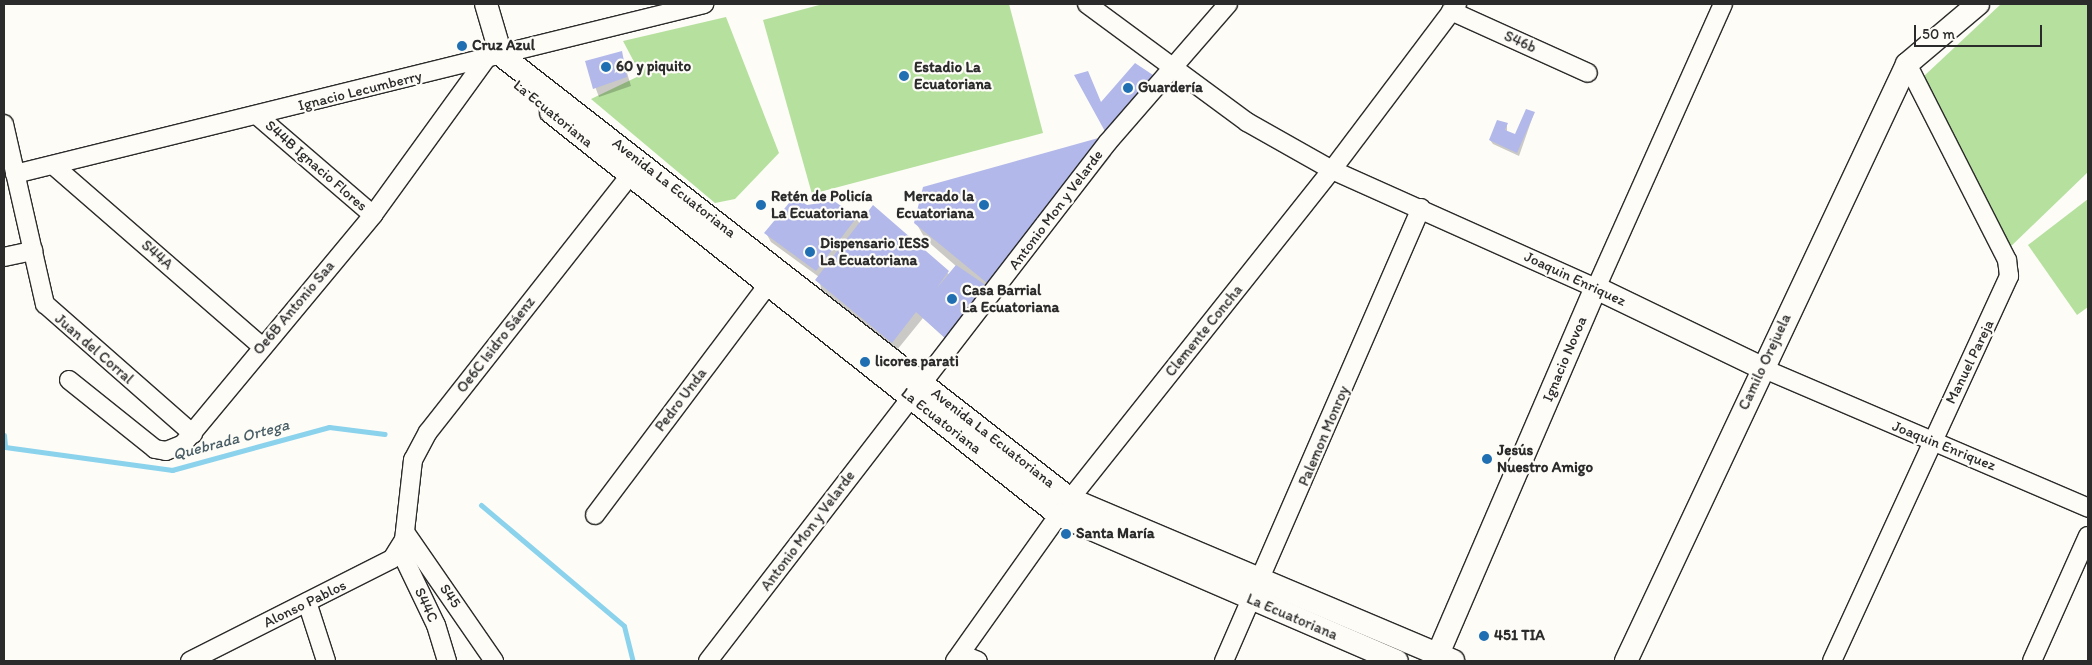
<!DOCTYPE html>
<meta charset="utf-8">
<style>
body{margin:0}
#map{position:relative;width:2092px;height:665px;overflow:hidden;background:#fdfcf7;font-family:Itim,sans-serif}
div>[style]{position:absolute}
.green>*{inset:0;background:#b5e09e}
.shadow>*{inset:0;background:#0003}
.stream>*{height:5px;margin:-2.5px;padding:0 2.5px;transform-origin:2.5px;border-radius:2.5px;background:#8bd2ec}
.building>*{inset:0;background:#b2b8e9}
.roads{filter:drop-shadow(1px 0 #2b2b2b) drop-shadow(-1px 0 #2b2b2b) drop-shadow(0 1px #2b2b2b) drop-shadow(0 -1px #2b2b2b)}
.minor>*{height:18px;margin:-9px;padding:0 9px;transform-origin:9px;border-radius:9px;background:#fdfcf7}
.tertiary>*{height:22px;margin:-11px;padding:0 11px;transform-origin:11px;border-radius:11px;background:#fdfcf7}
.dots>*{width:14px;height:14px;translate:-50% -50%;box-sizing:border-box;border:2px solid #fdfcf7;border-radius:50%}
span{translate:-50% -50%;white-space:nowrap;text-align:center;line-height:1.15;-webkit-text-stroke:4.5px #fdfcf7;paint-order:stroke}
.street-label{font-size:15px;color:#2b2b2b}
.poi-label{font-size:15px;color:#2b2b2b;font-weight:700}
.left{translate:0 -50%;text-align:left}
.right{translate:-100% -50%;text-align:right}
.water-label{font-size:16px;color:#485d65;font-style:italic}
.frame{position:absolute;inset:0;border:5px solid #2b2b2b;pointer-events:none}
.scale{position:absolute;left:1914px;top:25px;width:128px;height:22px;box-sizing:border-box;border:2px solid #2b2b2b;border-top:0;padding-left:6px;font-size:15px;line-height:18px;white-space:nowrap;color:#2b2b2b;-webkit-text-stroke:4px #fdfcf7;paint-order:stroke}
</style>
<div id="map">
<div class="green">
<i style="clip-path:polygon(823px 4px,1009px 4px,1043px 133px,812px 194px,763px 20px)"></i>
<i style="clip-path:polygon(2001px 4px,2088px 4px,2088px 172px,2005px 252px,1924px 76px)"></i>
<i style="clip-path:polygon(726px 17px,779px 153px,735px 199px,715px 203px,591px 99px,641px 75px,623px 41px)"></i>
<i style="clip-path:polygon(2088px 199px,2088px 307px,2077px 315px,2028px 245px)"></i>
</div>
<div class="shadow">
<i style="clip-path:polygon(621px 53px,631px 86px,599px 97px,586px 62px)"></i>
<i style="clip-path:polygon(1534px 113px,1519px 156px,1493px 144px,1490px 140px,1507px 124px,1507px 132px,1516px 135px)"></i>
<i style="clip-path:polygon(1101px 139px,1111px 156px,997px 299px,948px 341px,923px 318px,897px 350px,821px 289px,819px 277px,771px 242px,766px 233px,806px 206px,856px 218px,860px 224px,949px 274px,956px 266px,926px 240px,916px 223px)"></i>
</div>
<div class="stream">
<i style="left:4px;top:435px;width:12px;rotate:85deg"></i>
<i style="left:5px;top:447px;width:169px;rotate:7.8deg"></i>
<i style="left:172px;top:470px;width:163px;rotate:-15.3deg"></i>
<i style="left:329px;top:427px;width:56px;rotate:7.1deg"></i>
<i style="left:481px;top:505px;width:187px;rotate:40.2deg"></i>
<i style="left:624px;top:626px;width:36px;rotate:76deg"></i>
</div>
<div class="building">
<i style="clip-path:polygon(622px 51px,627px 77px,593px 89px,585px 61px)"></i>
<i style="clip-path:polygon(1135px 63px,1153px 75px,1107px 135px,1074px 75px,1088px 71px,1101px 102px)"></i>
<i style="clip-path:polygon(1526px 109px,1535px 112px,1517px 153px,1489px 140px,1497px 120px,1508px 123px,1505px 130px,1515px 134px)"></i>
<i style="clip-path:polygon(1102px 137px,987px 283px,914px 223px,923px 187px)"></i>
<i style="clip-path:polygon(794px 197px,807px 205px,834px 201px,857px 217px,816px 271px,764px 233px)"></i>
<i style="clip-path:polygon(873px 205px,949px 271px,936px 289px,956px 265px,987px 286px,945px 338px,916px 312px,892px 343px,815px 280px)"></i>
</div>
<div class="roads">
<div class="minor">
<i style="left:1087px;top:4px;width:199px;rotate:36.4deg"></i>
<i style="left:1247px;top:122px;width:98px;rotate:29.5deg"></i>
<i style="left:1332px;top:170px;width:289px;rotate:24.1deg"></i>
<i style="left:1596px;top:288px;width:311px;rotate:-65.9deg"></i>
<i style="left:1451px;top:11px;width:150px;rotate:24.3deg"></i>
<i style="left:259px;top:117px;width:150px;rotate:40.7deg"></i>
<i style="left:4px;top:124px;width:185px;rotate:77.2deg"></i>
<i style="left:45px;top:304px;width:197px;rotate:41.3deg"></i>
<i style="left:53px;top:165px;width:276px;rotate:41deg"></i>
<i style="left:15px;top:174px;width:710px;rotate:-13.86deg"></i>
<i style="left:4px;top:257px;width:30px;rotate:-12deg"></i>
<i style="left:1762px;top:368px;width:355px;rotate:23.2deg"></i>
<i style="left:69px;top:380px;width:110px;rotate:38.7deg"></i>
<i style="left:155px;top:449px;width:11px;rotate:10deg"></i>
<i style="left:166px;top:451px;width:18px;rotate:-22deg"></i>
<i style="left:183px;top:444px;width:298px;rotate:-50.3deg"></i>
<i style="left:373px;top:215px;width:193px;rotate:-54.1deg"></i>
<i style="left:595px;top:515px;width:286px;rotate:-53.1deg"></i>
<i style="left:405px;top:532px;width:157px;rotate:55.4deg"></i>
<i style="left:400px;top:550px;width:83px;rotate:64.4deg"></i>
<i style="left:436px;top:625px;width:38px;rotate:73deg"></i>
<i style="left:307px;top:602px;width:62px;rotate:72.1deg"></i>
<i style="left:961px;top:654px;width:18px;rotate:22deg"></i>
<i style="left:190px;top:661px;width:226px;rotate:-26.8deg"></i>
<i style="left:392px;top:559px;width:22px;rotate:-58deg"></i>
<i style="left:404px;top:540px;width:81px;rotate:-83.6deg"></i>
<i style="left:413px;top:460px;width:32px;rotate:-62deg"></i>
<i style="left:428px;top:432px;width:340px;rotate:-51.8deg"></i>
<i style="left:708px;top:661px;width:655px;rotate:-52.38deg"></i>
<i style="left:1108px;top:142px;width:183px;rotate:-49deg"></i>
<i style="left:955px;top:661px;width:199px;rotate:-54.6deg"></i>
<i style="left:1070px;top:499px;width:421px;rotate:-51.5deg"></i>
<i style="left:1332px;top:170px;width:208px;rotate:-53deg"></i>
<i style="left:1224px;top:661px;width:494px;rotate:-66.5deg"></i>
<i style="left:1832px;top:661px;width:424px;rotate:-65.3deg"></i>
<i style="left:2009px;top:276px;width:16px;rotate:-97deg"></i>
<i style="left:2007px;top:260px;width:220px;rotate:-117deg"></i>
<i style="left:2032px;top:661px;width:137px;rotate:-65.9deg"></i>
</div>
<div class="tertiary">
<i style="left:486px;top:4px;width:53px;rotate:73.6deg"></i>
<i style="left:501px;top:55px;width:722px;rotate:37.97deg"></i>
<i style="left:1070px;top:499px;width:416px;rotate:22.9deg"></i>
<i style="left:551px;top:112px;width:648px;rotate:38.43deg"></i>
<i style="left:1059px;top:515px;width:368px;rotate:23.4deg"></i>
<i style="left:1435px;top:661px;width:406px;rotate:-66.7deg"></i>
<i style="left:1596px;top:288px;width:184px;rotate:25.7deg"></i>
<i style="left:1626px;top:661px;width:660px;rotate:-64.79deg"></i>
<i style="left:1907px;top:64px;width:93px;rotate:-40.2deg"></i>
</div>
</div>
<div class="dots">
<i style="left:462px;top:46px;background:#1f6fb2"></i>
<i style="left:606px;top:67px;background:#1f6fb2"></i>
<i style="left:904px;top:76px;background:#1f6fb2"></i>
<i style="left:1128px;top:88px;background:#1f6fb2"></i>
<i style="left:761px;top:205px;background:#1f6fb2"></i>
<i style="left:984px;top:205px;background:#1f6fb2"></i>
<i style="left:810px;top:252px;background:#1f6fb2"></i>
<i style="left:952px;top:299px;background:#1f6fb2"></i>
<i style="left:865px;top:362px;background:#1f6fb2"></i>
<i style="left:1487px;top:459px;background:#1f6fb2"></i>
<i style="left:1066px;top:534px;background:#1f6fb2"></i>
<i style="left:1484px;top:636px;background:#1f6fb2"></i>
</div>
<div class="street-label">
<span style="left:1520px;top:42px;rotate:24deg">S46b</span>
<span style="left:360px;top:91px;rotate:-14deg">Ignacio Lecumberry</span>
<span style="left:553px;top:114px;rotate:39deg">La Ecuatoriana</span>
<span style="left:316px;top:166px;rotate:41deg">S44B Ignacio Flores</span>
<span style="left:674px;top:188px;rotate:38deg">Avenida La Ecuatoriana</span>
<span style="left:1056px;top:210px;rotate:-53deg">Antonio Mon y Velarde</span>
<span style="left:157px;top:255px;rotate:41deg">S44A</span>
<span style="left:1575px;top:279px;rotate:25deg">Joaquin Enriquez</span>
<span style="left:294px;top:308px;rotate:-50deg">Oe6B Antonio Saa</span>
<span style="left:1204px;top:331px;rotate:-51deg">Clemente Concha</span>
<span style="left:496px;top:345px;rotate:-52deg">Oe6C Isidro Sáenz</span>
<span style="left:94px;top:349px;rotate:41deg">Juan del Corral</span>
<span style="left:1565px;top:359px;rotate:-67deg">Ignacio Novoa</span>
<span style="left:1765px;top:362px;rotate:-65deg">Camilo Orejuela</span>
<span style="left:1970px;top:362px;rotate:-64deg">Manuel Pareja</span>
<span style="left:681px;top:400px;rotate:-53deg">Pedro Unda</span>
<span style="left:941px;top:421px;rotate:38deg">La Ecuatoriana</span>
<span style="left:1324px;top:436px;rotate:-67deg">Palemon Monroy</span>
<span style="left:993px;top:438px;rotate:38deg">Avenida La Ecuatoriana</span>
<span style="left:1944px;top:446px;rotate:22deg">Joaquin Enriquez</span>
<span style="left:808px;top:531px;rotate:-53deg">Antonio Mon y Velarde</span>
<span style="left:450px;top:596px;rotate:55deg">S45</span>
<span style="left:305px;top:604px;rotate:-26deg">Alonso Pablos</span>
<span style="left:426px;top:605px;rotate:65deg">S44C</span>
<span style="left:1292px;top:617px;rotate:23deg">La Ecuatoriana</span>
</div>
<div class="poi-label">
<span class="left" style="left:472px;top:46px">Cruz Azul</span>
<span class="left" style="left:616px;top:67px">60 y piquito</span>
<span class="left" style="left:914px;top:76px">Estadio La<br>Ecuatoriana</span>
<span class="left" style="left:1138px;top:88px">Guardería</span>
<span class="left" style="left:771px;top:205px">Retén de Policía<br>La Ecuatoriana</span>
<span class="right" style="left:974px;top:205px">Mercado la<br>Ecuatoriana</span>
<span class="left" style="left:820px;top:252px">Dispensario IESS<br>La Ecuatoriana</span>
<span class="left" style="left:962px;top:299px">Casa Barrial<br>La Ecuatoriana</span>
<span class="left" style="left:875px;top:362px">licores parati</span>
<span class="left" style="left:1497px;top:459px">Jesús<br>Nuestro Amigo</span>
<span class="left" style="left:1076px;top:534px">Santa María</span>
<span class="left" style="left:1494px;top:636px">451 TIA</span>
</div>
<div class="water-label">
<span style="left:231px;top:440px;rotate:-15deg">Quebrada Ortega</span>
</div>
<div class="frame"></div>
<div class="scale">50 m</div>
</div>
